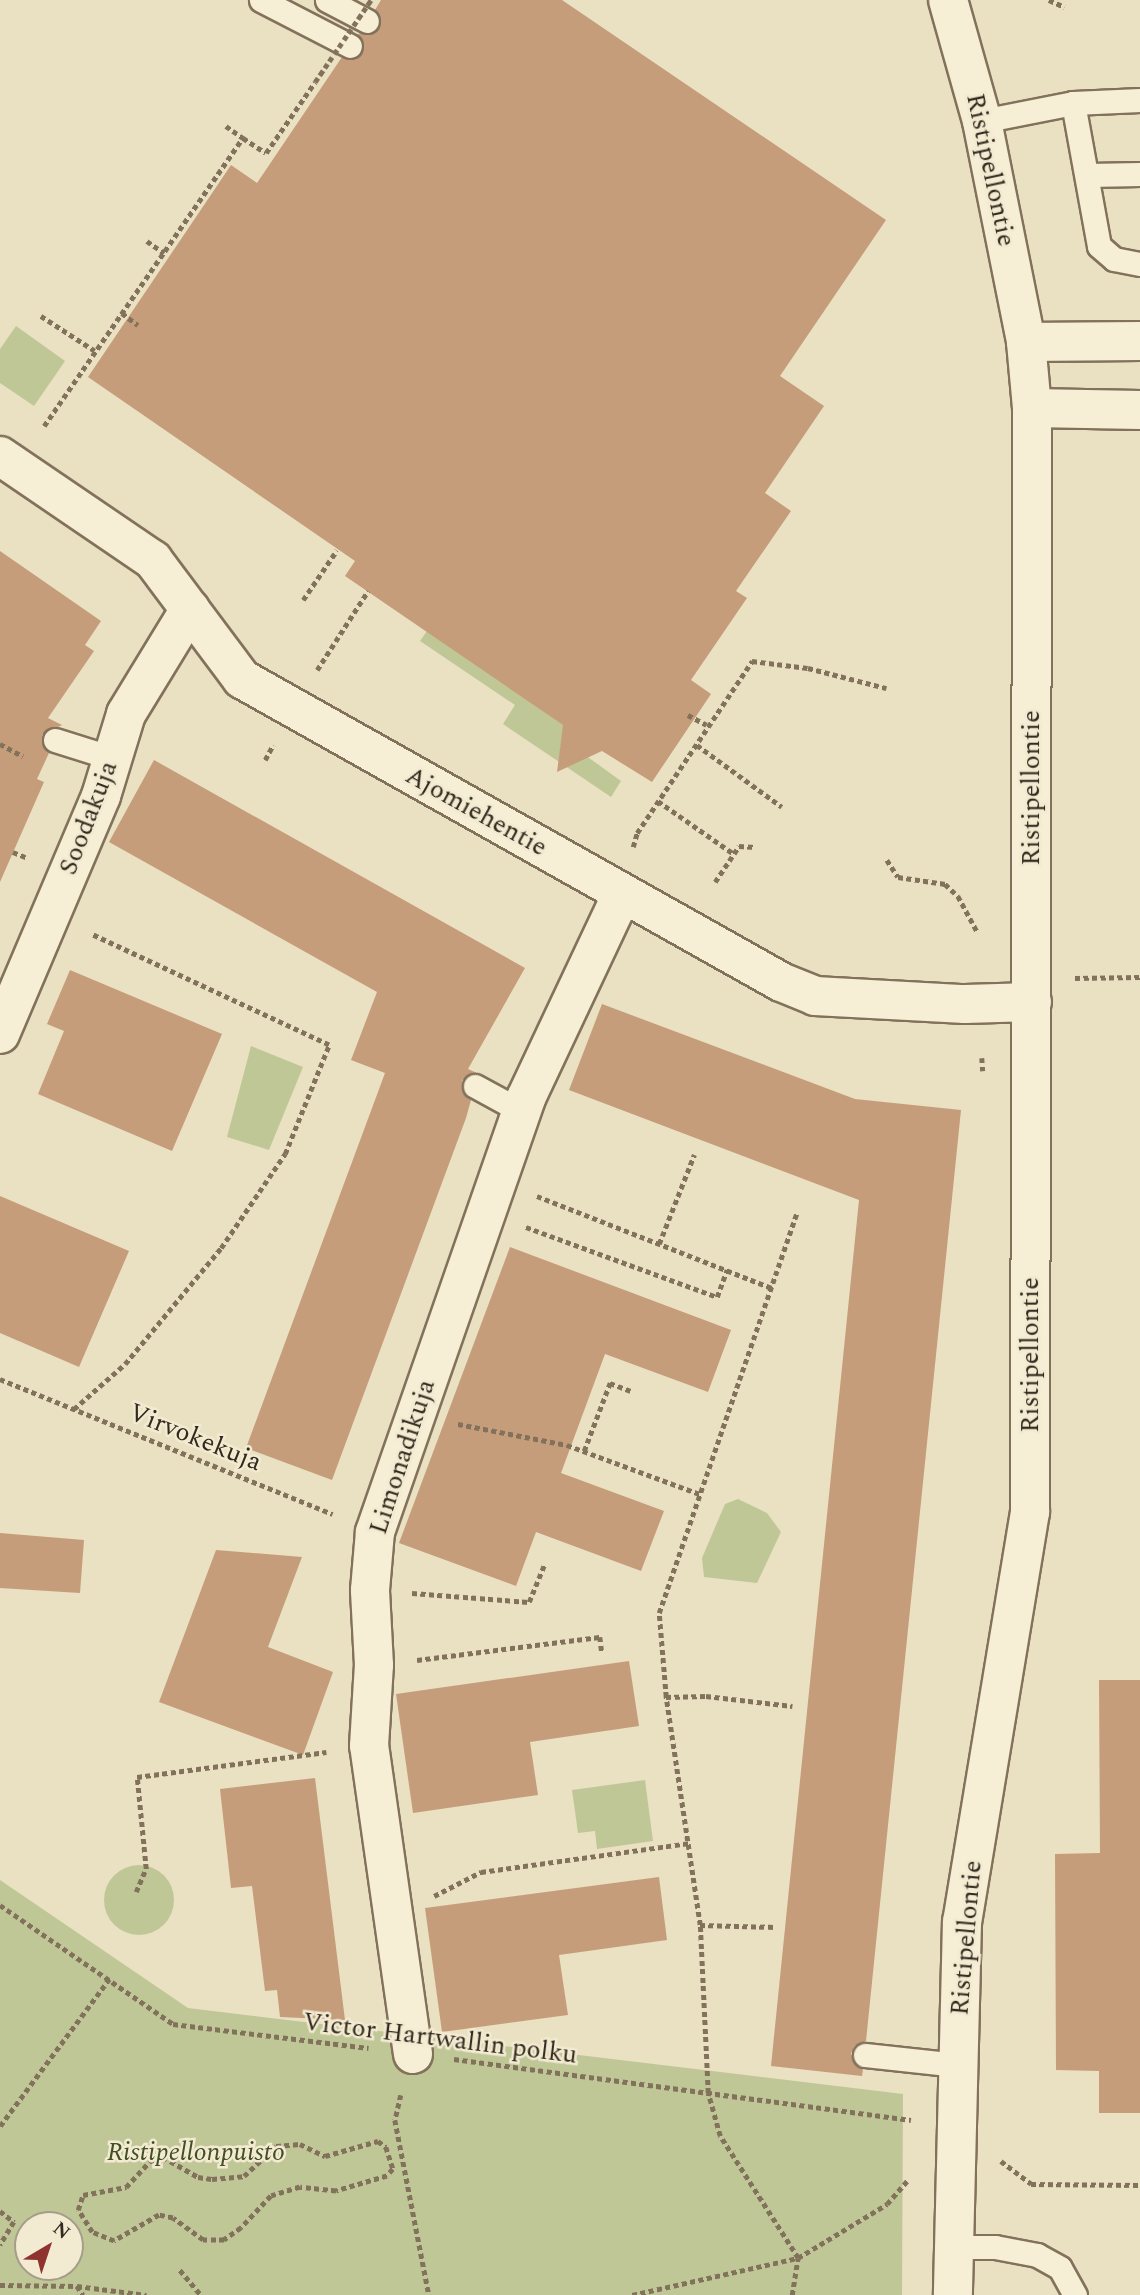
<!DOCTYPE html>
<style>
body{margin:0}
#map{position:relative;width:1140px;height:2295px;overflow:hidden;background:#eae0c2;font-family:Spectral,serif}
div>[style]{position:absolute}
.green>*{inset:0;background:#c0c797}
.round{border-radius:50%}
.building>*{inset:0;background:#c69d7b}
.path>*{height:4.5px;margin-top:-2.25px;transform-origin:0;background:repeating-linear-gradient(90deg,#83725b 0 5px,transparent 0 8.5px)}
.roads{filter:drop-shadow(2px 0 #83725b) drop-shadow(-2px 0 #83725b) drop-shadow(0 2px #83725b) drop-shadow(0 -2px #83725b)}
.lane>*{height:23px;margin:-11.5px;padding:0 11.5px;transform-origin:11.5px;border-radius:11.5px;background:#f6eed5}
.street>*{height:38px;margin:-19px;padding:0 19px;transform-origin:19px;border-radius:19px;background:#f6eed5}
.path-bridge>*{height:4.5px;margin-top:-2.25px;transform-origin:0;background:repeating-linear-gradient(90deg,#83725b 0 5px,transparent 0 8.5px)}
span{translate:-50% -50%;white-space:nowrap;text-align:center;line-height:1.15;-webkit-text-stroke:5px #f2ead1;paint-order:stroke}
.street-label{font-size:26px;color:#34291e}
.park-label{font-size:26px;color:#434f26;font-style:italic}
.north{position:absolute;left:14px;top:2211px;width:70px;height:70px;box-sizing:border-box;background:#f2ead1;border:2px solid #a69d89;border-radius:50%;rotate:39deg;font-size:19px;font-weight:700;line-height:28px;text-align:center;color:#34291e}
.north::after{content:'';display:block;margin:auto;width:24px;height:32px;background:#8e332f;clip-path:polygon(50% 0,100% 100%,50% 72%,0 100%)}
</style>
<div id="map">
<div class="green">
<i style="clip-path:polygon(16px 326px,65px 361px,34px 406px,0 383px,0 349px)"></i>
<i style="clip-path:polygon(427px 631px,581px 737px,560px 746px,561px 755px,585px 755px,621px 781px,611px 797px,503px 724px,515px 705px,420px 641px)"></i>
<i style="clip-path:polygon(251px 1046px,303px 1067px,269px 1150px,227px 1137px)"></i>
<i style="clip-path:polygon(738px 1499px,767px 1513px,781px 1532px,757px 1583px,704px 1577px,702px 1558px,725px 1504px)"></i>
<i style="clip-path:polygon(645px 1780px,653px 1841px,597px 1849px,595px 1831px,578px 1833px,572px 1790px)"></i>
<i class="round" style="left:104px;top:1865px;width:70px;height:70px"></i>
<i style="clip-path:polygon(evenodd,0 1880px,188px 2008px,903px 2094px,902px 2295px,0 2295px,0 1880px,28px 2225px,70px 2225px,70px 2267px,28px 2267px,28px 2225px)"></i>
</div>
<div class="building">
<i style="clip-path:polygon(381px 0,562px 0,886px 220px,780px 376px,824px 406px,765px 493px,791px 511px,736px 591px,747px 598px,691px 680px,711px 694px,652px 782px,602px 751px,557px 772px,563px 725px,345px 576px,355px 561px,88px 377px,231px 165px,257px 183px,342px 57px,351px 60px,362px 53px,364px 45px,358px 34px,379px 28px,381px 20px,375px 10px)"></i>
<i style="clip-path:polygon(0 551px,101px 621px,85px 645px,94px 651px,48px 718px,62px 725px,42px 735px,42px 744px,49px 753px,37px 779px,44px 782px,0 882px)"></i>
<i style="clip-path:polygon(154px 760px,525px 968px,468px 1069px,477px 1073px,462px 1080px,463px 1093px,471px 1100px,466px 1118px,332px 1480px,246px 1448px,385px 1073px,351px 1060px,377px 992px,109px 842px)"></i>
<i style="clip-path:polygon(70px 970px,222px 1034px,172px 1151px,38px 1094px,64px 1031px,47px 1024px)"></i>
<i style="clip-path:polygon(602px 1004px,855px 1099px,961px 1110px,866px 2041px,854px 2046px,851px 2054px,863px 2069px,862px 2076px,771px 2066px,859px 1200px,569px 1090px)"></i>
<i style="clip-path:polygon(0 1196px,129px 1251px,79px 1367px,0 1333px)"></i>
<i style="clip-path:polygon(510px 1247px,731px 1330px,708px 1392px,605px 1354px,561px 1473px,664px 1511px,641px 1571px,536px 1532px,516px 1586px,399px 1543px)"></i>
<i style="clip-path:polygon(0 1533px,84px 1540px,80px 1593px,0 1588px)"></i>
<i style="clip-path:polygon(216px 1550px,302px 1557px,268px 1647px,333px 1672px,303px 1755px,159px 1702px)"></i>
<i style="clip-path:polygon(629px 1661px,639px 1726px,530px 1742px,538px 1795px,413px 1813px,396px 1694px)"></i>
<i style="clip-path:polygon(1099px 1680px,1140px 1680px,1140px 2113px,1099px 2113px,1099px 2071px,1056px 2070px,1055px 1854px,1100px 1853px)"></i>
<i style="clip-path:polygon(315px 1778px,345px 2020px,280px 2017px,277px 1990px,265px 1991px,252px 1886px,231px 1888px,220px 1789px)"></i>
<i style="clip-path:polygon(659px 1877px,667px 1940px,559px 1955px,568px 2015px,442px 2032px,425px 1908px)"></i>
</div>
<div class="path">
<i style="left:1049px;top:0;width:17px;rotate:24deg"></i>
<i style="left:226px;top:126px;width:21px;rotate:35deg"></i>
<i style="left:147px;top:241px;width:21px;rotate:35deg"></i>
<i style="left:122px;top:313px;width:20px;rotate:37deg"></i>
<i style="left:41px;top:316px;width:64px;rotate:32.9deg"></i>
<i style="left:44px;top:426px;width:350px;rotate:-55.4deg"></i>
<i style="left:243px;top:138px;width:27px;rotate:33deg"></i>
<i style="left:266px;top:153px;width:86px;rotate:-55.4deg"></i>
<i style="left:303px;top:600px;width:60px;rotate:-55.8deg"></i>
<i style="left:317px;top:670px;width:94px;rotate:-57.2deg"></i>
<i style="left:688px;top:715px;width:21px;rotate:28deg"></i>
<i style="left:0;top:744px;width:26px;rotate:28deg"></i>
<i style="left:697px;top:745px;width:105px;rotate:36.1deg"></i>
<i style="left:265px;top:760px;width:17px;rotate:-62deg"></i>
<i style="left:658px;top:801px;width:93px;rotate:34.9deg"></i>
<i style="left:633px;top:847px;width:15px;rotate:-74deg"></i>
<i style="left:637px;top:833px;width:207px;rotate:-56.2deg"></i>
<i style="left:752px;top:661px;width:56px;rotate:7.1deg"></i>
<i style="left:808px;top:668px;width:81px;rotate:14.4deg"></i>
<i style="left:13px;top:852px;width:16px;rotate:22deg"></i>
<i style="left:887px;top:860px;width:20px;rotate:57deg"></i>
<i style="left:898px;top:877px;width:48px;rotate:8.5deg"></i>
<i style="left:945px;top:884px;width:18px;rotate:43deg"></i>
<i style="left:958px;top:896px;width:42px;rotate:61.6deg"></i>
<i style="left:715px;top:882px;width:43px;rotate:-56.3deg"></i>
<i style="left:739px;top:846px;width:16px;rotate:4deg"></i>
<i style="left:1075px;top:978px;width:65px;rotate:-0.9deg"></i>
<i style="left:982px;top:1058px;width:13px;rotate:86deg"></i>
<i style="left:537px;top:1196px;width:252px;rotate:21.4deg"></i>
<i style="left:526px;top:1227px;width:203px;rotate:20.1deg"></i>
<i style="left:717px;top:1297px;width:29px;rotate:-70deg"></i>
<i style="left:659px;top:1244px;width:96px;rotate:-68.5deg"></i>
<i style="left:0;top:1379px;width:359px;rotate:22.1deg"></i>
<i style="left:74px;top:1409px;width:68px;rotate:-41.4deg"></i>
<i style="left:125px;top:1364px;width:151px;rotate:-50.4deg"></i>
<i style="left:221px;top:1248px;width:114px;rotate:-55.8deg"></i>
<i style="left:285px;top:1154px;width:118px;rotate:-68deg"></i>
<i style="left:329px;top:1045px;width:263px;rotate:-155deg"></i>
<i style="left:458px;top:1424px;width:111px;rotate:10.9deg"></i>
<i style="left:567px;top:1445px;width:144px;rotate:20.3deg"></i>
<i style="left:584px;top:1451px;width:73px;rotate:-69.1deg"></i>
<i style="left:610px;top:1383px;width:22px;rotate:21deg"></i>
<i style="left:412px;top:1593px;width:117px;rotate:4.4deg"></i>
<i style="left:529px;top:1602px;width:42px;rotate:-67.7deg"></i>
<i style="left:417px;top:1660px;width:184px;rotate:-7.2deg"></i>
<i style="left:600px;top:1637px;width:16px;rotate:83deg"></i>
<i style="left:666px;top:1697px;width:40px;rotate:-1.4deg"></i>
<i style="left:706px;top:1696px;width:87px;rotate:6.6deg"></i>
<i style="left:136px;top:1892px;width:25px;rotate:-67deg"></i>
<i style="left:146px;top:1869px;width:92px;rotate:-95.6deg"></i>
<i style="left:137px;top:1777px;width:191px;rotate:-7.5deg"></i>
<i style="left:434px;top:1896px;width:53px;rotate:-27.1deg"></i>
<i style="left:481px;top:1872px;width:210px;rotate:-7.9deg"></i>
<i style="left:0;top:1905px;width:210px;rotate:34.5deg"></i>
<i style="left:173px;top:2024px;width:197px;rotate:7deg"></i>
<i style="left:700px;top:1925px;width:75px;rotate:1.5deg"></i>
<i style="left:454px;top:2059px;width:461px;rotate:7.6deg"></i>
<i style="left:401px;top:2095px;width:26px;rotate:103deg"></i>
<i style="left:395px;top:2120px;width:178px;rotate:79deg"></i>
<i style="left:0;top:2126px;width:183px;rotate:-53.4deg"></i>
<i style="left:378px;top:2141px;width:10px;rotate:37deg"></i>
<i style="left:386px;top:2147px;width:23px;rotate:72deg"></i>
<i style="left:393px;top:2169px;width:9px;rotate:131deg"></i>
<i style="left:387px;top:2176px;width:53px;rotate:163.6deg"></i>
<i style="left:336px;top:2191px;width:36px;rotate:-174deg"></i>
<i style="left:300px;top:2187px;width:30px;rotate:163deg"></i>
<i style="left:271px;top:2196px;width:44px;rotate:133.2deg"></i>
<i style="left:241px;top:2228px;width:21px;rotate:145deg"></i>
<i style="left:224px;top:2240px;width:21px;rotate:180deg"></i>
<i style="left:203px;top:2240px;width:37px;rotate:-144deg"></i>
<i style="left:173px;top:2218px;width:14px;rotate:-168deg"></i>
<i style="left:159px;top:2215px;width:52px;rotate:150deg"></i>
<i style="left:114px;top:2241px;width:24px;rotate:-158deg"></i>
<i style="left:92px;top:2232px;width:26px;rotate:-122deg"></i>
<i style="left:78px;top:2210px;width:16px;rotate:-72deg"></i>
<i style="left:83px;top:2195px;width:44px;rotate:-10.5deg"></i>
<i style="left:126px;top:2187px;width:35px;rotate:-47deg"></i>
<i style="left:150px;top:2161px;width:14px;rotate:-17deg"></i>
<i style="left:163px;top:2157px;width:40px;rotate:29.7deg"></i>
<i style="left:198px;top:2177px;width:14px;rotate:8deg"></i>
<i style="left:212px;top:2179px;width:32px;rotate:-5deg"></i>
<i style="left:244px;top:2176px;width:44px;rotate:-43.2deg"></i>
<i style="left:276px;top:2146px;width:24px;rotate:-5deg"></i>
<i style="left:300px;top:2144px;width:28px;rotate:26deg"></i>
<i style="left:325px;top:2156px;width:55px;rotate:-15.8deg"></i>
<i style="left:1001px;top:2161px;width:38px;rotate:37deg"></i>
<i style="left:1031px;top:2184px;width:109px;rotate:0.5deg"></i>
<i style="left:0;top:2211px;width:18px;rotate:38deg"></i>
<i style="left:14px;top:2222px;width:27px;rotate:121deg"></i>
<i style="left:180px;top:2270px;width:33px;rotate:50deg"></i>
<i style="left:0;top:2285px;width:77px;rotate:0.7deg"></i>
<i style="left:77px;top:2286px;width:70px;rotate:7.4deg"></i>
<i style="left:77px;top:2286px;width:11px;rotate:56deg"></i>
<i style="left:632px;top:2295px;width:170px;rotate:-12.6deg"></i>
<i style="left:798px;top:2258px;width:145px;rotate:-122.6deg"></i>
<i style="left:720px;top:2136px;width:45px;rotate:-105.6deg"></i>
<i style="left:708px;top:2093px;width:168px;rotate:-92.7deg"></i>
<i style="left:700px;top:1925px;width:231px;rotate:-98.5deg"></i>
<i style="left:666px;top:1697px;width:84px;rotate:-94.8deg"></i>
<i style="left:659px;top:1613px;width:423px;rotate:-71deg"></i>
<i style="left:792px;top:2295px;width:37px;rotate:-81deg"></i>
<i style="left:798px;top:2258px;width:104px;rotate:-31.2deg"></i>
<i style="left:887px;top:2204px;width:32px;rotate:-49deg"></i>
</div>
<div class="roads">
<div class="lane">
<i style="left:261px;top:0;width:100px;rotate:27.3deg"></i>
<i style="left:327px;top:0;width:45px;rotate:27.7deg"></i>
<i style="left:1073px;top:103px;width:145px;rotate:79.7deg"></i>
<i style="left:1099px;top:246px;width:20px;rotate:41deg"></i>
<i style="left:1114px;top:259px;width:26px;rotate:11deg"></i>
<i style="left:982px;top:121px;width:93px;rotate:-11.2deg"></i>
<i style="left:1073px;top:103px;width:67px;rotate:-2.6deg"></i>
<i style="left:1088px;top:175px;width:52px;rotate:-1.1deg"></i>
<i style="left:55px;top:740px;width:60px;rotate:17.5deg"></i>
<i style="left:475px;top:1086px;width:52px;rotate:28.5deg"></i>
<i style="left:865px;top:2055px;width:93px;rotate:6.2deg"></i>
<i style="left:954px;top:2247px;width:41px"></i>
<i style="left:995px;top:2247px;width:43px;rotate:10.8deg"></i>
<i style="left:1037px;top:2255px;width:26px;rotate:29deg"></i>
<i style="left:1060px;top:2268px;width:31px;rotate:61deg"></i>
</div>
<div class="street">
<i style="left:948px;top:0;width:126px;rotate:74.3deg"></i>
<i style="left:982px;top:121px;width:225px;rotate:78.7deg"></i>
<i style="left:1026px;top:342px;width:66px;rotate:84.8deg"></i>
<i style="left:1032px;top:408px;width:1104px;rotate:90.1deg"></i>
<i style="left:1030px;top:1512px;width:415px;rotate:99.4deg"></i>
<i style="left:962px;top:1921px;width:374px;rotate:91.4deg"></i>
<i style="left:1026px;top:342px;width:114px;rotate:-0.5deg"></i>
<i style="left:1032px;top:408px;width:108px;rotate:1.1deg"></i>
<i style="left:0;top:456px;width:185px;rotate:34.2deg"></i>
<i style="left:153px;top:560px;width:149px;rotate:53.2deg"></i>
<i style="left:242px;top:679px;width:618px;rotate:29.34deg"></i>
<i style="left:781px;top:982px;width:37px;rotate:22deg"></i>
<i style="left:815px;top:996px;width:150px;rotate:3.1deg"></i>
<i style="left:965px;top:1004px;width:67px;rotate:-1.7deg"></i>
<i style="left:0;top:1034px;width:259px;rotate:-67deg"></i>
<i style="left:101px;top:796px;width:86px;rotate:-73deg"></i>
<i style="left:126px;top:714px;width:123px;rotate:-58.6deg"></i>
<i style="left:413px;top:2054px;width:311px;rotate:-98.1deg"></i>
<i style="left:369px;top:1746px;width:81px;rotate:-86.5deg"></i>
<i style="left:374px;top:1665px;width:75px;rotate:-93.1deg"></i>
<i style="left:370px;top:1590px;width:58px;rotate:-85.1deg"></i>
<i style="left:375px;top:1532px;width:460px;rotate:-70.8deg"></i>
<i style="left:526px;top:1098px;width:225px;rotate:-64.8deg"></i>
</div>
</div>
<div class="path-bridge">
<i style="left:315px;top:82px;width:99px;rotate:-55.7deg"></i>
</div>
<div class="street-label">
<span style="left:990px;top:170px;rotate:78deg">Ristipellontie</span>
<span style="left:1032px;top:788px;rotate:-90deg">Ristipellontie</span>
<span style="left:476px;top:812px;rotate:29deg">Ajomiehentie</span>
<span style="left:89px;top:818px;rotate:-69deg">Soodakuja</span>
<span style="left:1031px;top:1355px;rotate:-90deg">Ristipellontie</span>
<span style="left:195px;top:1438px;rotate:22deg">Virvokekuja</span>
<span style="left:403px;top:1457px;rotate:-72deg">Limonadikuja</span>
<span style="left:967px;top:1938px;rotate:-85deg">Ristipellontie</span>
<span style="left:440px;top:2039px;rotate:7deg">Victor Hartwallin polku</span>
</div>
<div class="park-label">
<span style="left:196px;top:2153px">Ristipellonpuisto</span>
</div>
<div class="north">N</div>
</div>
